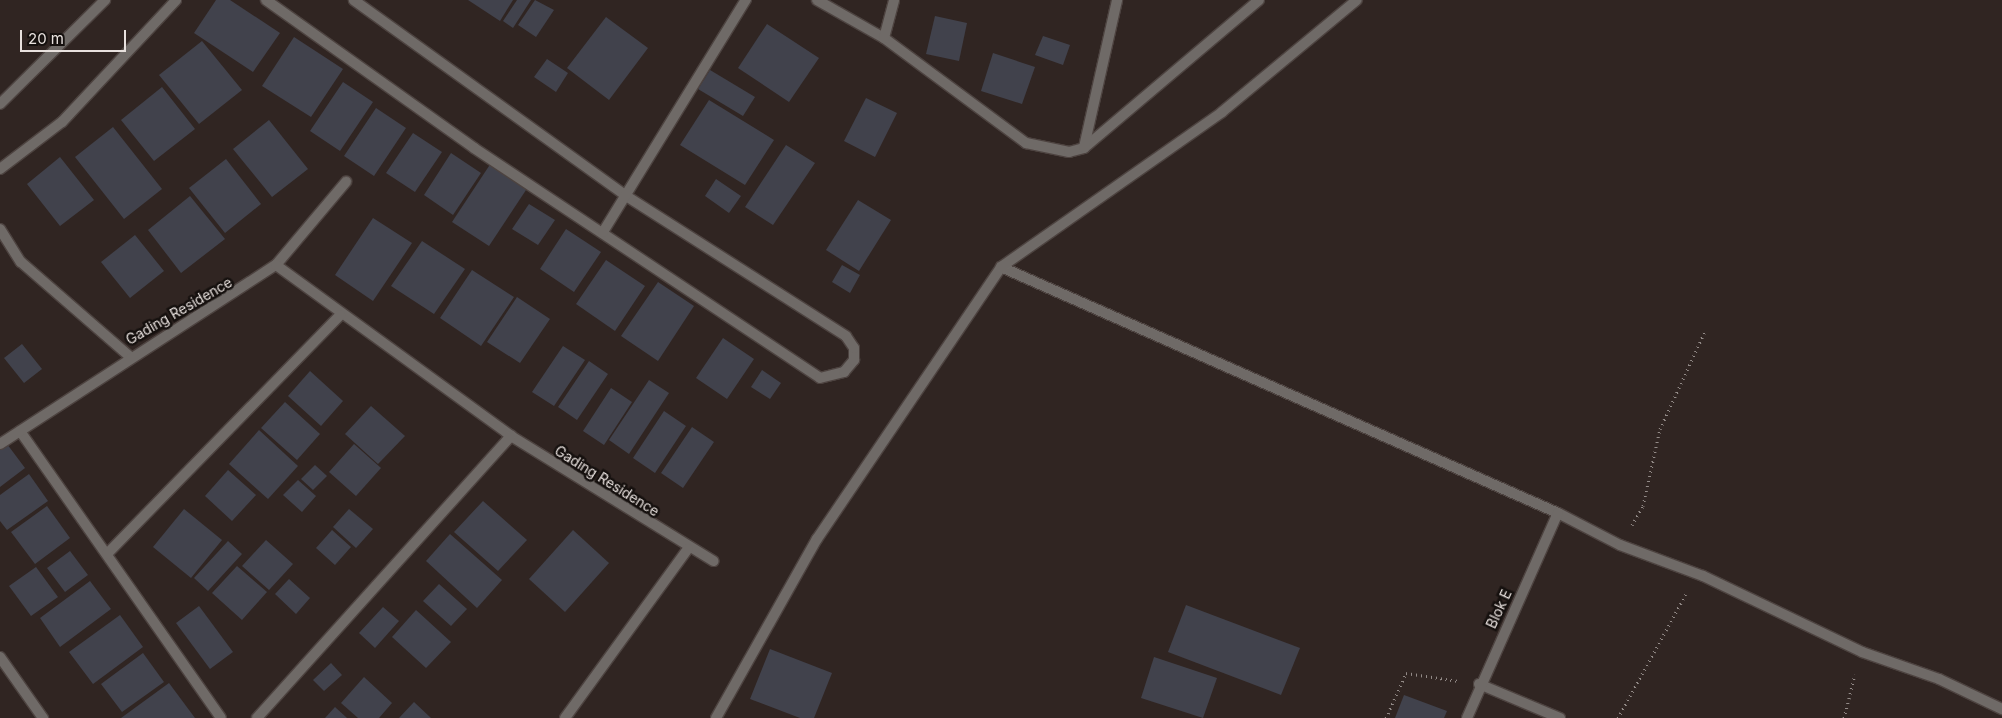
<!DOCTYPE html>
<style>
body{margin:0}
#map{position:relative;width:2002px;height:718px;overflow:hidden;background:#302522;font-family:Inter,sans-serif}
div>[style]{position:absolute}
.building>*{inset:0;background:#41424c}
.path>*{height:3px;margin-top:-1.5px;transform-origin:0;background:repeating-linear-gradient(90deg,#928a87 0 1px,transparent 0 5px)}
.roads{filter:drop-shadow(1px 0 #4d4340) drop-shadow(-1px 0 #4d4340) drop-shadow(0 1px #4d4340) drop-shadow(0 -1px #4d4340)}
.street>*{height:10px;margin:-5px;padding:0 5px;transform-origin:5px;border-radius:5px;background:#6f6a67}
span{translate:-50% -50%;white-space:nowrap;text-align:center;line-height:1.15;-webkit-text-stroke:5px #15100e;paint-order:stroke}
.street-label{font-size:14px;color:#e8e1de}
.scale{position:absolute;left:20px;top:30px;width:106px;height:22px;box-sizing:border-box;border:2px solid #e8e1de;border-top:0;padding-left:6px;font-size:15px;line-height:18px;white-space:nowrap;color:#e8e1de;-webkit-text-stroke:4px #15100e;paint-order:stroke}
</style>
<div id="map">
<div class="building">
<i style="clip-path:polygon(216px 0,230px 0,280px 33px,253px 72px,194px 33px)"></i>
<i style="clip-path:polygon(468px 0,513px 0,500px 21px)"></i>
<i style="clip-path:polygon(517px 0,531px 0,513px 28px,503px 21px)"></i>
<i style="clip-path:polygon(535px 0,554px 10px,536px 37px,518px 25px)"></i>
<i style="clip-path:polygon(935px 16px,967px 23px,959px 61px,926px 54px)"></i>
<i style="clip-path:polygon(606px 17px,648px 48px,609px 100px,567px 68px)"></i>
<i style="clip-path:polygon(767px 24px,819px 58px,789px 102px,738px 68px)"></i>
<i style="clip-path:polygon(1043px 36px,1070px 45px,1063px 65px,1035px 55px)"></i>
<i style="clip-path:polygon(294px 37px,343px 69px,311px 117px,262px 86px)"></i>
<i style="clip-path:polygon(202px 41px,242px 90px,199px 124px,159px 75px)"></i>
<i style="clip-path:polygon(993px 53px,1035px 67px,1022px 104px,981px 91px)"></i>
<i style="clip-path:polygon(547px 59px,568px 73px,556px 92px,534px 77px)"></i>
<i style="clip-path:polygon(710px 70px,755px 97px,743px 116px,698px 89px)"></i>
<i style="clip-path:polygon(343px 82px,373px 102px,340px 151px,310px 131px)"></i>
<i style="clip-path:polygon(162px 87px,195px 129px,154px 161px,121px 120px)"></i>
<i style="clip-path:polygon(866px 98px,897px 113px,875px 157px,844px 141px)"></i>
<i style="clip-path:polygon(709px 100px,774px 140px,745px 185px,680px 145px)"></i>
<i style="clip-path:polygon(376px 108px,406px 128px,374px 176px,344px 156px)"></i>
<i style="clip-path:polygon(269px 120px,308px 169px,272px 197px,233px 149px)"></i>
<i style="clip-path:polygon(113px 127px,162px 189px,124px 219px,75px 157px)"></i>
<i style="clip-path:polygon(413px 133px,442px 152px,415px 192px,386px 173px)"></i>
<i style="clip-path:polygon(786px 145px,815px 163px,773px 225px,745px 207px)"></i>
<i style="clip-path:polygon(451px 153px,481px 173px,453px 215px,424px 195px)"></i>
<i style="clip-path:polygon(60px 157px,94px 200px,60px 226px,27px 184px)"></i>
<i style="clip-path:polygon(226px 159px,261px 204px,225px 233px,189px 188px)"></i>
<i style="clip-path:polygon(491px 163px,528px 187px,489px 246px,452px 222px)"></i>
<i style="clip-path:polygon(716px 179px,741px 196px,729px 213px,705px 196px)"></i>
<i style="clip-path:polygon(190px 196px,225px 239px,181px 273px,148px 230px)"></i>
<i style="clip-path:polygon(858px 200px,891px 220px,859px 271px,826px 250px)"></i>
<i style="clip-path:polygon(529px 204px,555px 220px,538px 245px,512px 229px)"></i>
<i style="clip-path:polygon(373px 218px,412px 243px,373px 301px,335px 275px)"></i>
<i style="clip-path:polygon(566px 229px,601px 252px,574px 292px,540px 269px)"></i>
<i style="clip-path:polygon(135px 235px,164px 271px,130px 298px,101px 262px)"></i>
<i style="clip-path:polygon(422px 241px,465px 269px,434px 314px,391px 286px)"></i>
<i style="clip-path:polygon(606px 260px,645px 286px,615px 331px,576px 304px)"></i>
<i style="clip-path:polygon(842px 265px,860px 275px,850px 293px,832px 282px)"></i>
<i style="clip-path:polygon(472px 270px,514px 297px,481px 346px,440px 318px)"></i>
<i style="clip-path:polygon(658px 282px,694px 306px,658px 361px,621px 336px)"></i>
<i style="clip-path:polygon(517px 297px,550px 319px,520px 363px,487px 342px)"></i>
<i style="clip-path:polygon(723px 338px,754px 359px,727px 399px,696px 378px)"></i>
<i style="clip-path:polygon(22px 344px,42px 369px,24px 383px,4px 358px)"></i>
<i style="clip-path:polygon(563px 346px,585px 360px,554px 406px,532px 392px)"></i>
<i style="clip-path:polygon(589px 361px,608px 374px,577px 420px,558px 407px)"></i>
<i style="clip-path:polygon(762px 370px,781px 383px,770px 399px,751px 387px)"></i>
<i style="clip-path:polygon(310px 371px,343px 401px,321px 426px,288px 396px)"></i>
<i style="clip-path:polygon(649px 380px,669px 393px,629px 454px,609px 440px)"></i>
<i style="clip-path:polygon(611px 388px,632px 402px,604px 445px,583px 431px)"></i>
<i style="clip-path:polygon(285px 402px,320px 434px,297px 460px,261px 428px)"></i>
<i style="clip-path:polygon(371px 406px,405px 436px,378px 464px,345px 434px)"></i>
<i style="clip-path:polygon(664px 411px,686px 426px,655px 473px,633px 458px)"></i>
<i style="clip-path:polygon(692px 427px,714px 442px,683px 488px,661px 473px)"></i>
<i style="clip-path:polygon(259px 430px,298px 466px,268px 499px,229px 464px)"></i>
<i style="clip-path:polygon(7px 444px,25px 468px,0 487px,0 449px)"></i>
<i style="clip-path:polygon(354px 444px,381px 468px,356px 496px,329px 472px)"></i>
<i style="clip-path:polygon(315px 465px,327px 476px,313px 490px,301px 479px)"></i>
<i style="clip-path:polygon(228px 470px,256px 495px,232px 521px,205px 496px)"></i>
<i style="clip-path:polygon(29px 474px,48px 501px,7px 530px,0 521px,0 495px)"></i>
<i style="clip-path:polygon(298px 480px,316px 496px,302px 512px,283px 495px)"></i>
<i style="clip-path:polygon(483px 501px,527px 540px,498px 571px,454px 532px)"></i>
<i style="clip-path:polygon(47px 506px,70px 538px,35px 564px,11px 532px)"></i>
<i style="clip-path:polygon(184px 509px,222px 540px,191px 578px,153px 547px)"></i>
<i style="clip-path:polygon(349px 509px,373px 529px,356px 548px,333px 527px)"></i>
<i style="clip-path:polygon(332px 530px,351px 547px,335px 565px,316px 548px)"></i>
<i style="clip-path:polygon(573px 530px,609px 563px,565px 612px,529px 579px)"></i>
<i style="clip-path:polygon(450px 534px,502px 580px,477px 608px,426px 561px)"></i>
<i style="clip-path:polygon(266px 540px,293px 564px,269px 590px,242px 566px)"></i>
<i style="clip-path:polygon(228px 541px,242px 554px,208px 591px,194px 578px)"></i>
<i style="clip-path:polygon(70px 551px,88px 575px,65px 592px,47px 568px)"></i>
<i style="clip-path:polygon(237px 566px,267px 592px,242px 620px,212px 593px)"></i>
<i style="clip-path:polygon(36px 567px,58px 597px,31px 616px,9px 586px)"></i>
<i style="clip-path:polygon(289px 579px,310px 598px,296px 614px,275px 594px)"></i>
<i style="clip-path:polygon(90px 581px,111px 609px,60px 647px,40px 618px)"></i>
<i style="clip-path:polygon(439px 584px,467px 609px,451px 626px,423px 601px)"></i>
<i style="clip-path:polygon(1186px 605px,1300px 648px,1281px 695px,1168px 652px)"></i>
<i style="clip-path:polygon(199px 606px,233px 652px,210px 669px,176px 623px)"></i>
<i style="clip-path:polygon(383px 607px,399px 621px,375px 648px,359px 633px)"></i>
<i style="clip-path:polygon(416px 610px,451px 642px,426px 668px,392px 637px)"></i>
<i style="clip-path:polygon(120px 615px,143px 647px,93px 684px,69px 652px)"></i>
<i style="clip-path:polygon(770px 649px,832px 673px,814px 718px,800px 718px,750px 699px)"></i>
<i style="clip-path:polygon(143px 653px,164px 682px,122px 712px,101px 684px)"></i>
<i style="clip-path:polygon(1154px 657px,1217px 678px,1203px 718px,1141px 698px)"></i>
<i style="clip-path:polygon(331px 663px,342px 675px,324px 691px,313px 680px)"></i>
<i style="clip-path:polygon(364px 677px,392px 703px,379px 718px,358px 718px,341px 703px)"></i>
<i style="clip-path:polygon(169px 683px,195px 718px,121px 718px)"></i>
<i style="clip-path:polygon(1404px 695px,1447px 711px,1444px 718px,1395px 718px)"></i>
<i style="clip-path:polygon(414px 702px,431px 718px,399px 718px)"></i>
<i style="clip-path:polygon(335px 707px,347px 718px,325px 718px)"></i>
</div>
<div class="path">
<i style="left:1632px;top:525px;width:22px;rotate:-60deg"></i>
<i style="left:1643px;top:506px;width:79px;rotate:-77.6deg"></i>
<i style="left:1660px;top:429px;width:108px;rotate:-65.3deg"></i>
<i style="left:1386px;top:718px;width:49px;rotate:-66deg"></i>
<i style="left:1406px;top:673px;width:53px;rotate:8.7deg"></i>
<i style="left:1618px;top:718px;width:141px;rotate:-61.3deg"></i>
<i style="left:1844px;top:718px;width:45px;rotate:-76deg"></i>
</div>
<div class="roads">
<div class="street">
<i style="left:266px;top:0;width:255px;rotate:35.4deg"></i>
<i style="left:474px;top:148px;width:415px;rotate:33.6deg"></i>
<i style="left:820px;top:378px;width:25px;rotate:-14deg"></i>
<i style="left:844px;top:372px;width:16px;rotate:-50deg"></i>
<i style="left:854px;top:360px;width:12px;rotate:-90deg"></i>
<i style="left:854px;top:348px;width:14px;rotate:-124deg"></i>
<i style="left:846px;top:336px;width:262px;rotate:-147.5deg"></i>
<i style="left:625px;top:195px;width:334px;rotate:-144.3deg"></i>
<i style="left:817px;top:0;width:77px;rotate:29.6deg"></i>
<i style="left:884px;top:38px;width:177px;rotate:36.5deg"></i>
<i style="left:1026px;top:143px;width:44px;rotate:11.8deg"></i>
<i style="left:1069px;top:152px;width:16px;rotate:-15deg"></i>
<i style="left:1084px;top:148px;width:229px;rotate:-40.2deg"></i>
<i style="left:884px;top:38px;width:39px;rotate:-75deg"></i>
<i style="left:0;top:104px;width:148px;rotate:-44.7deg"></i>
<i style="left:1084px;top:147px;width:151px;rotate:-77.3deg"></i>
<i style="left:0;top:169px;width:78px;rotate:-37.2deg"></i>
<i style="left:62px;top:122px;width:167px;rotate:-46.9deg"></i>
<i style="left:0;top:229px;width:39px;rotate:58deg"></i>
<i style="left:21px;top:262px;width:143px;rotate:41deg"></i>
<i style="left:603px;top:232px;width:273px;rotate:-58.4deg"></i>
<i style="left:276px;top:265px;width:109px;rotate:-49.9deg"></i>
<i style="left:1001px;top:267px;width:609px;rotate:23.83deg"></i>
<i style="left:1558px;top:513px;width:70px;rotate:27.3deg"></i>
<i style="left:1620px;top:545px;width:89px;rotate:20.5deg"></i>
<i style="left:1703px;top:576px;width:176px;rotate:25.5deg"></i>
<i style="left:1862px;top:652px;width:82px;rotate:19.3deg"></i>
<i style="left:1939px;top:679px;width:70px;rotate:25.5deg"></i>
<i style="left:20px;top:431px;width:350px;rotate:55deg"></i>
<i style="left:0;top:444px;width:329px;rotate:-33deg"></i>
<i style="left:276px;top:265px;width:291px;rotate:36deg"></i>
<i style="left:511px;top:436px;width:238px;rotate:31.7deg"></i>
<i style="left:107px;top:554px;width:334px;rotate:-45.7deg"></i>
<i style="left:0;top:657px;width:75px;rotate:54.8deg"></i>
<i style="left:1479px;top:684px;width:88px;rotate:22.8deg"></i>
<i style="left:257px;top:718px;width:380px;rotate:-48deg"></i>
<i style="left:565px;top:718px;width:209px;rotate:-54deg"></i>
<i style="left:716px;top:718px;width:206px;rotate:-60.6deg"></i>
<i style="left:817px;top:539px;width:328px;rotate:-55.9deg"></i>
<i style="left:1001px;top:267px;width:270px;rotate:-35deg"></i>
<i style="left:1222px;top:112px;width:175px;rotate:-39.7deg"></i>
<i style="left:1467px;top:718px;width:224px;rotate:-66.1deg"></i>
</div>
</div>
<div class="street-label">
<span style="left:179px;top:311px;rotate:-30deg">Gading Residence</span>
<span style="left:607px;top:481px;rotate:32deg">Gading Residence</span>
<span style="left:1499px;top:609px;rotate:-65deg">Blok E</span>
</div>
<div class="scale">20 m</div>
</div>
